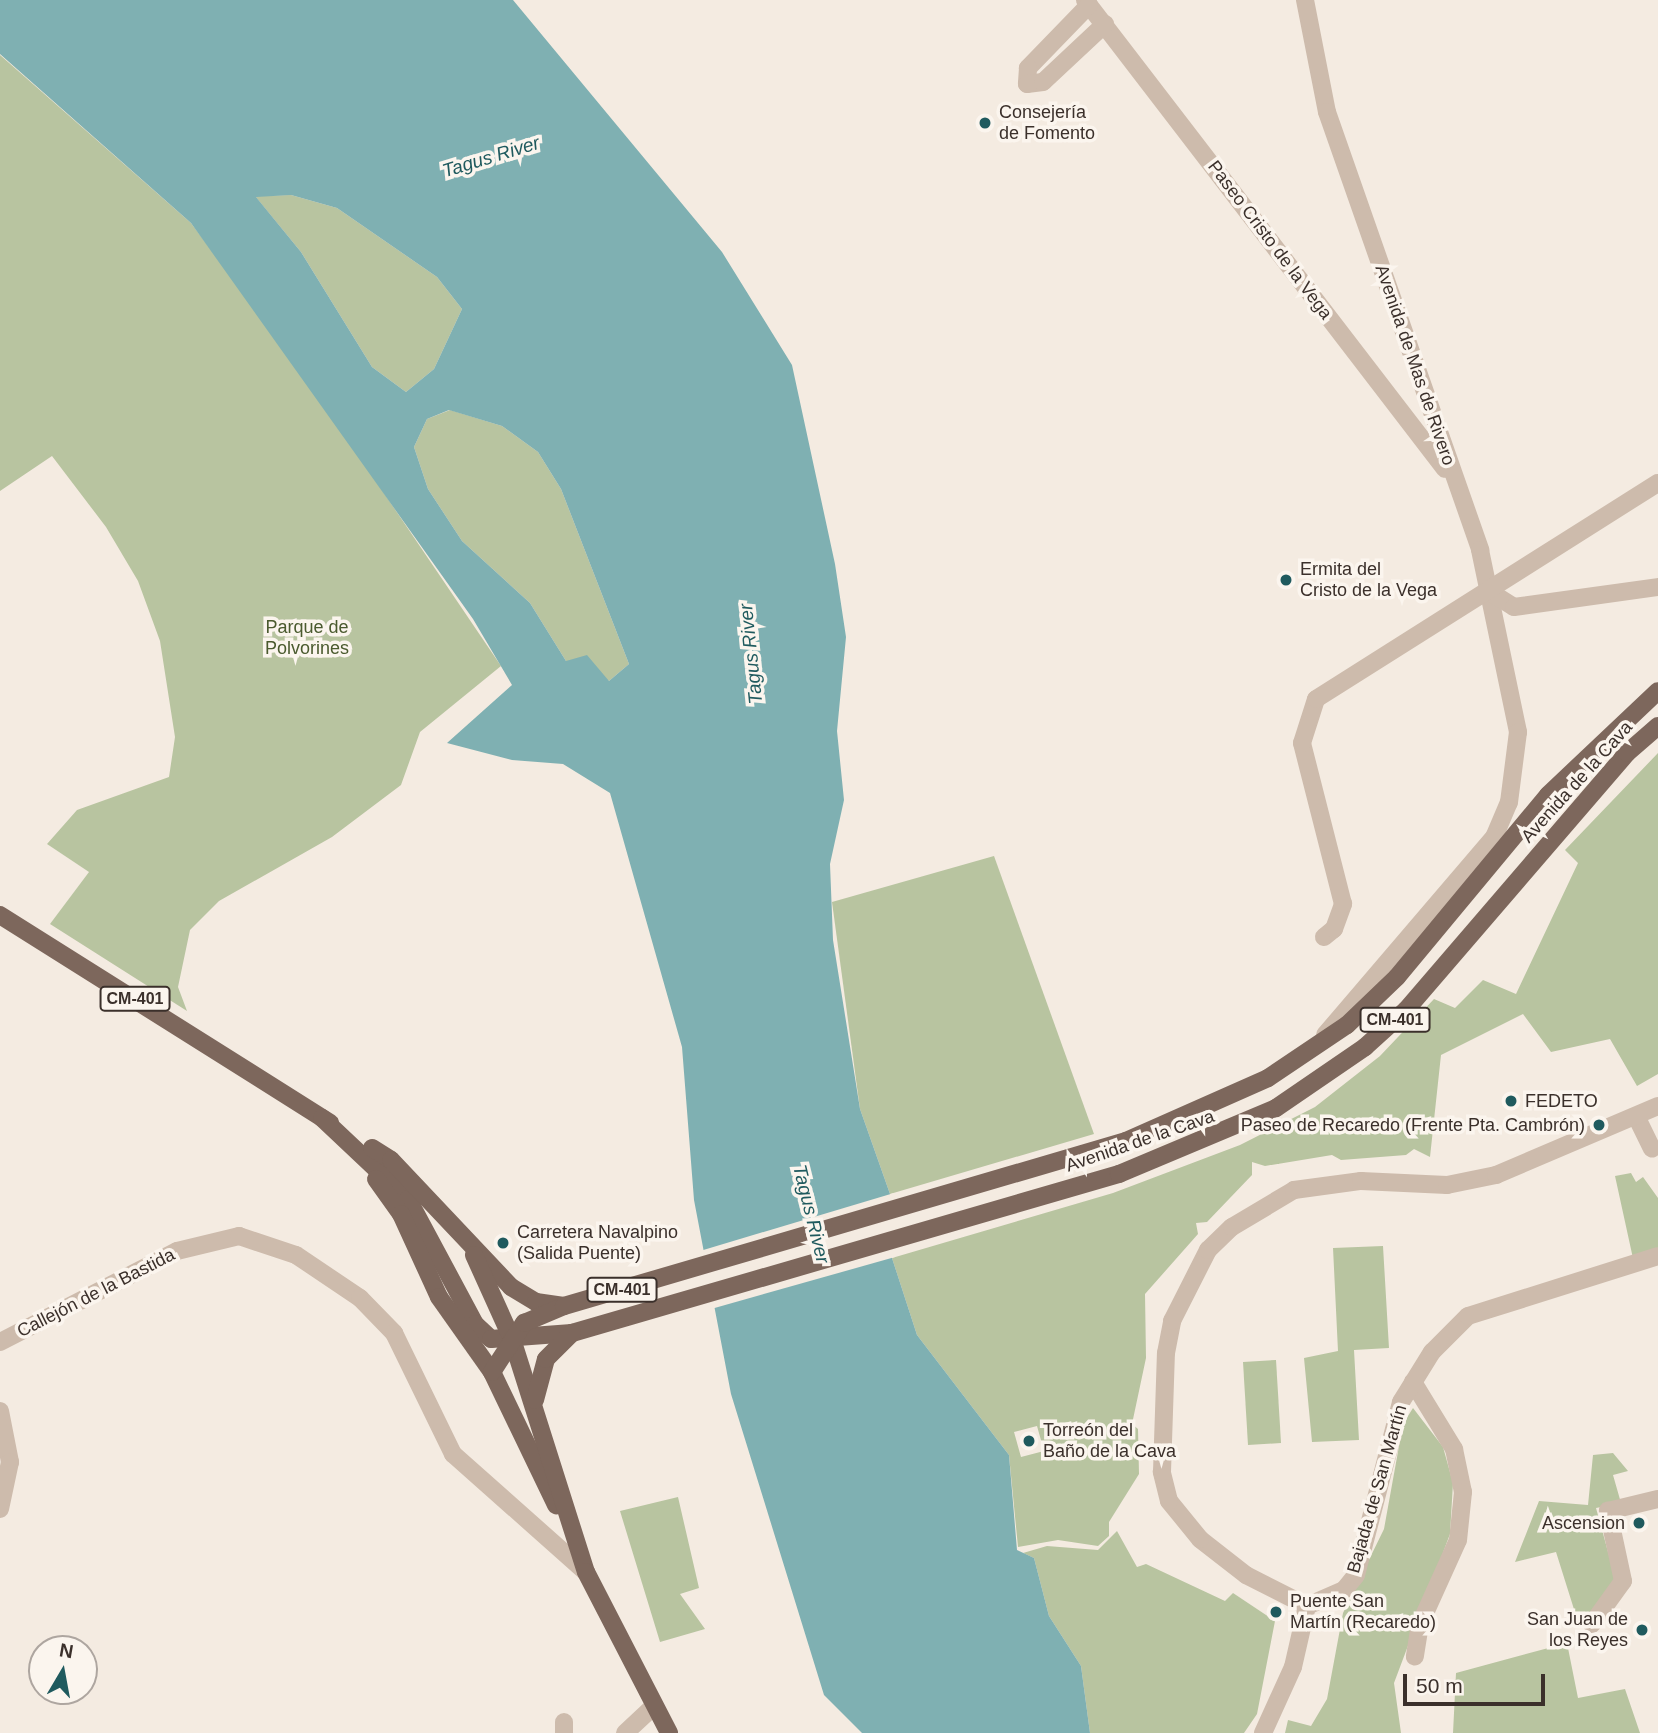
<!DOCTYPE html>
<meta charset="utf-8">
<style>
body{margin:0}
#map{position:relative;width:1658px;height:1733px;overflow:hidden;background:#f4ebe1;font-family:Arial,sans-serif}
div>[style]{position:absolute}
.green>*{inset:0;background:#b8c4a0}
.water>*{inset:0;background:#7fb0b2}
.pier>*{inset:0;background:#f4ebe1}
.minor>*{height:18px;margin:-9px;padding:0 9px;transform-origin:9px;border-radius:9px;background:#cdbbac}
.major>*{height:18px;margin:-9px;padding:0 9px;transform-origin:9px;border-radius:9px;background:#7d675c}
.dots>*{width:19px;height:19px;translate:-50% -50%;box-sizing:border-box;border:4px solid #fbf5ee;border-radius:50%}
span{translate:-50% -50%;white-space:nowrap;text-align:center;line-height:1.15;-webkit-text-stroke:7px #fbf5ee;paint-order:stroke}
.shield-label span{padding:2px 5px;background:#fbf5ee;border:2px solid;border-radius:5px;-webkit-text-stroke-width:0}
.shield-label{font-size:16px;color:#3b302b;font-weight:700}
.poi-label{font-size:18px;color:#3b302b}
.left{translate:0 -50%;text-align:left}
.right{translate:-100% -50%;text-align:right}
.street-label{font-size:18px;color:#3b302b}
.park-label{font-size:18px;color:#4a5a2e}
.water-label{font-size:19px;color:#1f5a5e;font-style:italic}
.north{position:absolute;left:28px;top:1635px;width:70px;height:70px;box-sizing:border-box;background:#fbf5ee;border:2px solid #aea6a0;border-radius:50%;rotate:10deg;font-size:19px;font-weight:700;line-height:28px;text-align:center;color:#3b302b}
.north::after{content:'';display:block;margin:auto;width:24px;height:32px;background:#1f5a5e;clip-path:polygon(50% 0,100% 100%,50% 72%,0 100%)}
.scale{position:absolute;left:1403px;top:1674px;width:142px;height:32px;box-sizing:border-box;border:4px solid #3b302b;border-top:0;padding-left:9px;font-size:21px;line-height:24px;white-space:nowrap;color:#3b302b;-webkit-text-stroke:5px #fbf5ee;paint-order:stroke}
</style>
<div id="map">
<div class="green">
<i style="clip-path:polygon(0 55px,191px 223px,304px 375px,501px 666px,420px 732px,401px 785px,332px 837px,219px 901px,190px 930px,178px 987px,187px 1011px,50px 924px,89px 872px,47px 844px,77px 810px,169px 777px,175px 737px,160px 641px,138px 581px,106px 527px,52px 456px,0 491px)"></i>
<i style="clip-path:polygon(291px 195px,337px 208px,437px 277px,462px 309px,434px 369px,406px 392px,372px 367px,301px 252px,255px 196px)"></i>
<i style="clip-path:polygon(450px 410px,502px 426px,538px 452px,561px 489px,629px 664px,609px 681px,566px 661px,530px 603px,462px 541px,428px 489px,414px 447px,427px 419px)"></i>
<i style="clip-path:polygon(evenodd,1658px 753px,1658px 1074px,1637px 1086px,1610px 1039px,1551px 1052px,1523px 1014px,1441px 1055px,1430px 1157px,1414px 1149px,1406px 1155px,1341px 1160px,1332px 1155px,1265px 1166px,1252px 1162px,1252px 1175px,1207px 1222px,1196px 1223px,1198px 1234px,1145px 1294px,1146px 1358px,1132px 1424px,1138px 1429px,1139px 1474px,1109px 1522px,1109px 1536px,1098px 1546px,1058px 1540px,1018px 1547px,1009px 1455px,917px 1335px,892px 1258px,1113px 1193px,1240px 1145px,1315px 1107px,1380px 1056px,1434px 999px,1455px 1008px,1483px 980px,1516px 994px,1578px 863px,1565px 850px,1658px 753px,1037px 1426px,1044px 1451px,1021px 1457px,1014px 1432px,1037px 1426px)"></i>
<i style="clip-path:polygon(994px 856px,1094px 1134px,890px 1194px,860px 1109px,832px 902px)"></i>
<i style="clip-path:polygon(1631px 1173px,1636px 1182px,1643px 1177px,1658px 1198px,1658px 1248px,1634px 1263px,1615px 1176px)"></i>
<i style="clip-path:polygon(1383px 1246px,1389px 1348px,1354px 1350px,1359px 1440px,1312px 1442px,1304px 1358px,1338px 1351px,1333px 1248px)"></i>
<i style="clip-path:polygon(1276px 1360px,1281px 1443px,1248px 1445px,1243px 1362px)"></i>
<i style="clip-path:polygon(1413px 1408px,1443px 1447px,1453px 1483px,1450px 1534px,1394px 1683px,1401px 1733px,1285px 1733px,1288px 1720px,1311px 1726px,1327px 1699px,1343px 1613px,1384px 1529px,1403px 1424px)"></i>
<i style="clip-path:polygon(1613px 1453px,1628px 1471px,1613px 1475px,1621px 1503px,1596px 1508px,1616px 1581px,1591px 1615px,1578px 1622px,1556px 1552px,1515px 1562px,1539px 1501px,1588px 1505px,1593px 1455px)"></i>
<i style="clip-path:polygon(678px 1497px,699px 1588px,680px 1594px,705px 1629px,660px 1642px,620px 1511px)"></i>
<i style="clip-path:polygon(1117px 1531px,1137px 1567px,1146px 1564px,1225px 1601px,1233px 1593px,1275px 1621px,1257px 1714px,1244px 1733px,1090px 1733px,1081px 1666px,1049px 1616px,1034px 1558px,1023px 1553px,1047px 1546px,1098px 1550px)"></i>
<i style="clip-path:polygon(1567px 1643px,1578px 1698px,1625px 1689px,1640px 1733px,1453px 1733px,1456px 1673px)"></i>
</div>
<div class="water">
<i style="clip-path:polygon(evenodd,0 0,513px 0,722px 252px,792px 365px,835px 564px,846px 637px,837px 731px,844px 800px,830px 864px,833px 940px,860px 1109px,890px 1194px,892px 1258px,917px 1335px,1009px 1455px,1017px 1550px,1034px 1558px,1049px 1616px,1081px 1666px,1090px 1733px,862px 1733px,824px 1695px,731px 1394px,694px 1200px,682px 1047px,610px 793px,563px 764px,512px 760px,447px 743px,512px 685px,473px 619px,191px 223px,0 54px,0 0,291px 195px,337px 208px,437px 277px,462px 309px,434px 369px,406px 392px,372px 367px,301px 252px,256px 197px,291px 195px,0 0,449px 410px,502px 426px,538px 452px,561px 489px,629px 664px,609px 681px,587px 655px,566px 661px,530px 603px,462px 541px,428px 489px,414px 447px,427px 419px,449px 410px)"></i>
</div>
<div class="pier">
<i style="clip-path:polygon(894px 1193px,895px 1257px,711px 1309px,700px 1251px)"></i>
</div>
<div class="minor">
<i style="left:1085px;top:0;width:591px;rotate:52.49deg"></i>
<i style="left:1305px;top:0;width:114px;rotate:78.9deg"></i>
<i style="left:1327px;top:112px;width:464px;rotate:70.7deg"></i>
<i style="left:1480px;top:550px;width:186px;rotate:78.2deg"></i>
<i style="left:1518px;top:732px;width:71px;rotate:97.3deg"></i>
<i style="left:1509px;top:802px;width:38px;rotate:113deg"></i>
<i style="left:1494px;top:837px;width:260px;rotate:130.5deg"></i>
<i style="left:1089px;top:5px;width:88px;rotate:134.1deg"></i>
<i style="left:1028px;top:68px;width:16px;rotate:94deg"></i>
<i style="left:1027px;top:84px;width:16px;rotate:-7deg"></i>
<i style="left:1043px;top:82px;width:85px;rotate:-43.1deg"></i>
<i style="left:1490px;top:592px;width:28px;rotate:32deg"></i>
<i style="left:1514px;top:607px;width:145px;rotate:-7.9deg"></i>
<i style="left:1324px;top:937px;width:13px;rotate:-39deg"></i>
<i style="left:1334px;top:929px;width:27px;rotate:-70deg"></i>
<i style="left:1343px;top:904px;width:166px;rotate:-104.3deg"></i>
<i style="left:1302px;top:743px;width:46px;rotate:-72.3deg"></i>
<i style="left:1316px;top:699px;width:404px;rotate:-32.3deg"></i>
<i style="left:1637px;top:1118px;width:34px;rotate:64deg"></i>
<i style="left:0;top:1342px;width:199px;rotate:-27.2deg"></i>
<i style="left:177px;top:1251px;width:64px;rotate:-13.6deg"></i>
<i style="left:239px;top:1236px;width:60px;rotate:18.4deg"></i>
<i style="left:296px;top:1255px;width:77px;rotate:33.9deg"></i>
<i style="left:360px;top:1298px;width:49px;rotate:45.8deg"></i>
<i style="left:394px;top:1333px;width:135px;rotate:64deg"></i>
<i style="left:453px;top:1454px;width:178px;rotate:41.6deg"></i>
<i style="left:1413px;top:1382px;width:79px;rotate:58.5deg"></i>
<i style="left:1454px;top:1449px;width:44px;rotate:78.2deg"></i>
<i style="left:1463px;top:1492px;width:48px;rotate:95.9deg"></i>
<i style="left:1458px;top:1540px;width:92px;rotate:114.3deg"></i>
<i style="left:1420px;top:1624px;width:33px;rotate:99deg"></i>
<i style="left:0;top:1411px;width:52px;rotate:78.9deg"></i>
<i style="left:10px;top:1462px;width:48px;rotate:102deg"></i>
<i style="left:1307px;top:1606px;width:68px;rotate:-153.1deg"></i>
<i style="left:1246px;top:1575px;width:58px;rotate:-142deg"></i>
<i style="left:1200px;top:1539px;width:49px;rotate:-129.2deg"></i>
<i style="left:1169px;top:1501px;width:30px;rotate:-104deg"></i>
<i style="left:1162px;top:1472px;width:119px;rotate:-88.1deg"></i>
<i style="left:1166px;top:1353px;width:33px;rotate:-79deg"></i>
<i style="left:1172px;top:1321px;width:80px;rotate:-63.1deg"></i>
<i style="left:1208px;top:1250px;width:33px;rotate:-44deg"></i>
<i style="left:1232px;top:1227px;width:72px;rotate:-30.8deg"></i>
<i style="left:1294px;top:1190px;width:68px;rotate:-7.7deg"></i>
<i style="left:1361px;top:1181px;width:86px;rotate:2.7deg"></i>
<i style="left:1447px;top:1185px;width:50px;rotate:-11.5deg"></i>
<i style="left:1496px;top:1175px;width:176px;rotate:-23.1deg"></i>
<i style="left:1307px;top:1606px;width:40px;rotate:-23.4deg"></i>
<i style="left:1344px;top:1590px;width:19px;rotate:-51deg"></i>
<i style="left:1356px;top:1575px;width:179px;rotate:-75.4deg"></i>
<i style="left:1401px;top:1402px;width:59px;rotate:-58.2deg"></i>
<i style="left:1432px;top:1352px;width:51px;rotate:-45deg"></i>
<i style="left:1468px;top:1316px;width:199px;rotate:-17.5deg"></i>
<i style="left:1592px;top:1624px;width:53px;rotate:-54.2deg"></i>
<i style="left:1623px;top:1581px;width:72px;rotate:-102.1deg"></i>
<i style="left:1608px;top:1511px;width:51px;rotate:-13.5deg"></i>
<i style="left:564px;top:1722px;width:11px;rotate:90deg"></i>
<i style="left:625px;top:1733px;width:38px;rotate:-43deg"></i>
<i style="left:1263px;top:1733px;width:72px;rotate:-65.6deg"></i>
<i style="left:1293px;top:1667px;width:63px;rotate:-77.1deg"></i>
</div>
<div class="major">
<i style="left:0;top:915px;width:390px;rotate:32.2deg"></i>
<i style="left:322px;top:1118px;width:118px;rotate:43.3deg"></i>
<i style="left:408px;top:1199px;width:142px;rotate:61.8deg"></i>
<i style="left:475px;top:1324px;width:22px;rotate:43deg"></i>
<i style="left:491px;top:1339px;width:81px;rotate:-4.2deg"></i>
<i style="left:572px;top:1333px;width:570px;rotate:-16.21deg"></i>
<i style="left:1119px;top:1174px;width:170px;rotate:-22.8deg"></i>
<i style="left:1276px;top:1108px;width:108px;rotate:-34.4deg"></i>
<i style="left:1365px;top:1047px;width:55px;rotate:-42.1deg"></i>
<i style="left:1406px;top:1010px;width:339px;rotate:-49.3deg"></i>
<i style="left:1627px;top:753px;width:41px;rotate:-41.1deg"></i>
<i style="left:372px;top:1148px;width:22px;rotate:32deg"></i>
<i style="left:391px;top:1160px;width:175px;rotate:46.6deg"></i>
<i style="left:511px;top:1287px;width:29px;rotate:31deg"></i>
<i style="left:536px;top:1302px;width:28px;rotate:8deg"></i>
<i style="left:376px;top:1179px;width:43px;rotate:54.5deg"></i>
<i style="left:401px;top:1214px;width:91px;rotate:65.4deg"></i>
<i style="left:439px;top:1297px;width:92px;rotate:54.8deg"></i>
<i style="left:492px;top:1372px;width:148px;rotate:64.3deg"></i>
<i style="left:474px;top:1255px;width:92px;rotate:65.7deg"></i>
<i style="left:512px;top:1339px;width:244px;rotate:72.4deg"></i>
<i style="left:586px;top:1572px;width:181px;rotate:62.7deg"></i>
<i style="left:492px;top:1372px;width:59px;rotate:-56.9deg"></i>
<i style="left:524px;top:1323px;width:43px;rotate:-23deg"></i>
<i style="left:564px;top:1306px;width:586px;rotate:-16.36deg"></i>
<i style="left:1126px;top:1141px;width:155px;rotate:-23.9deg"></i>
<i style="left:1268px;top:1078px;width:95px;rotate:-33.9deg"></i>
<i style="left:1347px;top:1025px;width:69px;rotate:-43.8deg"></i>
<i style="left:1397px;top:977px;width:236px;rotate:-50.3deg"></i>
<i style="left:1548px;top:795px;width:151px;rotate:-43.4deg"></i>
<i style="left:535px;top:1400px;width:42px;rotate:-75deg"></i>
<i style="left:546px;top:1359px;width:37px;rotate:-45deg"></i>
</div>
<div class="dots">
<i style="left:985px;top:123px;background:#1f5a5e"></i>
<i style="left:1286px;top:580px;background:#1f5a5e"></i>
<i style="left:1511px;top:1101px;background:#1f5a5e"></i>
<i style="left:1599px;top:1125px;background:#1f5a5e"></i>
<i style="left:503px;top:1243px;background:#1f5a5e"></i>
<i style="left:1029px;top:1441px;background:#1f5a5e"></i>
<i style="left:1639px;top:1523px;background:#1f5a5e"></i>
<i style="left:1276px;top:1612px;background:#1f5a5e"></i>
<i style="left:1642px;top:1630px;background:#1f5a5e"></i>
</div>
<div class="shield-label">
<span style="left:135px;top:999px">CM-401</span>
<span style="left:1395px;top:1020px">CM-401</span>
<span style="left:622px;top:1290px">CM-401</span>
</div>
<div class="poi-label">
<span class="left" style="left:999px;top:123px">Consejería<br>de Fomento</span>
<span class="left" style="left:1300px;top:580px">Ermita del<br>Cristo de la Vega</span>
<span class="left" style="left:1525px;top:1101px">FEDETO</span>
<span class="right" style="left:1585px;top:1125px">Paseo de Recaredo (Frente Pta. Cambrón)</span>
<span class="left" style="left:517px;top:1243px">Carretera Navalpino<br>(Salida Puente)</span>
<span class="left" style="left:1043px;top:1441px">Torreón del<br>Baño de la Cava</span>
<span class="right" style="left:1625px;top:1523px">Ascension</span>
<span class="left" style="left:1290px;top:1612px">Puente San<br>Martín (Recaredo)</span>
<span class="right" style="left:1628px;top:1630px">San Juan de<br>los Reyes</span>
</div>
<div class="street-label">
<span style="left:1270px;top:240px;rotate:53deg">Paseo Cristo de la Vega</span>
<span style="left:1415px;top:365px;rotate:71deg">Avenida de Mas de Rivero</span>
<span style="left:1577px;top:782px;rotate:-48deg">Avenida de la Cava</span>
<span style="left:1140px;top:1141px;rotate:-19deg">Avenida de la Cava</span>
<span style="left:96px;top:1293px;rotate:-27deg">Callejón de la Bastida</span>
<span style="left:1377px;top:1489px;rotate:-74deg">Bajada de San Martín</span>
</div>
<div class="park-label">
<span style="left:307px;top:638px">Parque de<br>Polvorines</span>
</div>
<div class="water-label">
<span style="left:491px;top:157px;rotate:-17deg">Tagus River</span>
<span style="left:751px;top:654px;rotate:-96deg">Tagus River</span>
<span style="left:811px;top:1214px;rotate:76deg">Tagus River</span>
</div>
<div class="north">N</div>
<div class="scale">50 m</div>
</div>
